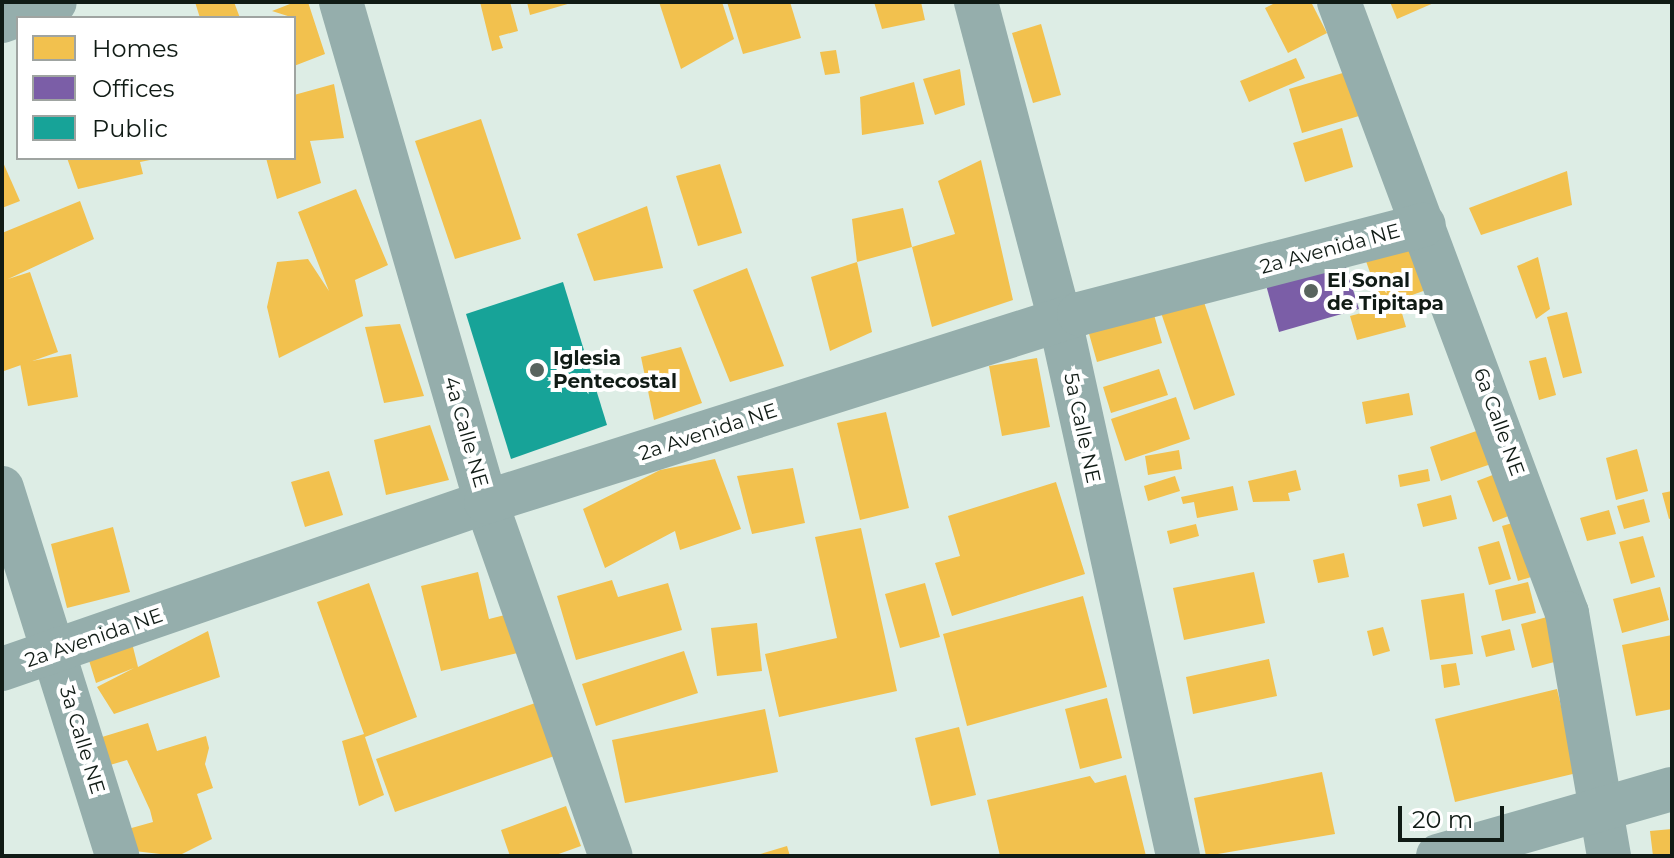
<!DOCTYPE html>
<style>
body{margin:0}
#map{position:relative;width:1674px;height:858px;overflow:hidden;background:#ddede5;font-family:Montserrat,sans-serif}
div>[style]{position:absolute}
.homes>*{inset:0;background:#f2c14e}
.offices>*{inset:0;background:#7b5ea7}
.public>*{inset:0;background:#17a398}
.minor>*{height:44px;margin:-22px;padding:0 22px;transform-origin:22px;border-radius:22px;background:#95aeac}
.dots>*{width:22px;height:22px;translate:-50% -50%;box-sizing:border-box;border:4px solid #fff;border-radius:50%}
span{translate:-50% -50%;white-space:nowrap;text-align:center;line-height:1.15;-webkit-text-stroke:8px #fff;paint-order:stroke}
.street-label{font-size:20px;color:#101b15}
.poi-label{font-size:20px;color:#101b15;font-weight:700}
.left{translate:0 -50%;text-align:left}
.frame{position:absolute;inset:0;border:4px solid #101b15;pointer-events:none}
.legend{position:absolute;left:16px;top:16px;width:280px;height:144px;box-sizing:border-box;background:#fff;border:2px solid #9fa4a1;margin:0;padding:10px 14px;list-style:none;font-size:24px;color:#101b15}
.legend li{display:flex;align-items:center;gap:16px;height:40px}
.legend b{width:40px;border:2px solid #9fa4a1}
.scale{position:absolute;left:1398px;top:806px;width:106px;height:36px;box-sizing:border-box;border:4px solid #101b15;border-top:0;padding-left:10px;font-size:24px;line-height:28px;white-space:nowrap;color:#101b15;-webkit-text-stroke:6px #fff;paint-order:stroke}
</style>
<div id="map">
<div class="homes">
<i style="clip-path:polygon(195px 2px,234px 2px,240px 18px,200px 18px)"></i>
<i style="clip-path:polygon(295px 2px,308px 2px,325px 54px,294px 66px,294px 18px,272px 11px)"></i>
<i style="clip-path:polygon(480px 2px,510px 2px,518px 31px,499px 36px,503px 48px,492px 51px)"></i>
<i style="clip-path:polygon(527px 2px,571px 2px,571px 3px,530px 15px)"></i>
<i style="clip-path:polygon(659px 2px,722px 2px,734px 39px,681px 69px)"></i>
<i style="clip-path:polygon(727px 2px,790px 2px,801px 38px,743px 54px)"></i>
<i style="clip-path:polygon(874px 2px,921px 2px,925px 20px,882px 29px)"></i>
<i style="clip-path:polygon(1277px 2px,1311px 2px,1327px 33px,1288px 53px,1265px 8px)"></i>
<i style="clip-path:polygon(1390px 2px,1436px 2px,1397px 19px)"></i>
<i style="clip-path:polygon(1041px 24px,1061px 95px,1033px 103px,1012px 33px)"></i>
<i style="clip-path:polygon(836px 50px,840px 73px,825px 75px,820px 52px)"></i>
<i style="clip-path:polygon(1296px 58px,1305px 78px,1249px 102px,1240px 81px)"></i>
<i style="clip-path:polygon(960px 69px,965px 105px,935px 115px,923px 79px)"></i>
<i style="clip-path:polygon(1346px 72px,1359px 116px,1302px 133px,1289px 89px)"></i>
<i style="clip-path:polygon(914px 82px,924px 124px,862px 135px,860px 97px)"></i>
<i style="clip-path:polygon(334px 84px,344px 138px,310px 141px,321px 183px,277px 199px,266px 158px,294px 158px,294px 95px)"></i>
<i style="clip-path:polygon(481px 119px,521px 239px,455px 259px,415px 141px)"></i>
<i style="clip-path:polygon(1342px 128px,1353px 167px,1305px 182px,1293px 143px)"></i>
<i style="clip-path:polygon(67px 158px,155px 158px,155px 159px,140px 162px,143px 174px,78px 189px)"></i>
<i style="clip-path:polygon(2px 160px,20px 201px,2px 208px)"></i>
<i style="clip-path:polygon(981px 160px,1013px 300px,932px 327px,912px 247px,955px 234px,938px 181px)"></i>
<i style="clip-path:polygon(720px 164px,742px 233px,698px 246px,676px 176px)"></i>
<i style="clip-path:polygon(1567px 171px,1572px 205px,1481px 235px,1469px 208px)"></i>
<i style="clip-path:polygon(356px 189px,388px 265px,355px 280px,363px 316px,279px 358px,267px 307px,277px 262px,308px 259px,329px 291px,298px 212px)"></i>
<i style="clip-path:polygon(80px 201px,94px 239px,8px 279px,30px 272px,58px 352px,4px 371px,2px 233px)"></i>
<i style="clip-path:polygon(647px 206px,663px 268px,594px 281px,577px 234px)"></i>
<i style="clip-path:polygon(903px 208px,912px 247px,857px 262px,852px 219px)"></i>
<i style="clip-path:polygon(1417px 230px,1437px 286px,1382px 306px,1362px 250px)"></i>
<i style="clip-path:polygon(1538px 257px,1550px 309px,1536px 319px,1517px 266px)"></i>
<i style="clip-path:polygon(857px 262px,872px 332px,830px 351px,811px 277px)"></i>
<i style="clip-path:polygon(747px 268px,784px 366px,730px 382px,693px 290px)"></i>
<i style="clip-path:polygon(1198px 284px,1235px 395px,1194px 410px,1156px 298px)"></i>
<i style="clip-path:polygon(1399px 303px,1406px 327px,1357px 340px,1350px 316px)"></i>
<i style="clip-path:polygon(1151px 304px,1162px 343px,1097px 362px,1086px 323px)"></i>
<i style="clip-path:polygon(1567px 312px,1582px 373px,1563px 378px,1547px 317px)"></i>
<i style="clip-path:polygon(400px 324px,424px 396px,384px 403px,365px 327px)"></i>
<i style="clip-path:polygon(681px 347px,702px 403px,654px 420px,641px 357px)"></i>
<i style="clip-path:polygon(71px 354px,78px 397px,28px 406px,20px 363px)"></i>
<i style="clip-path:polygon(1546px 357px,1556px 395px,1539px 400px,1529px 361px)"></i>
<i style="clip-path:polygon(1037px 358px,1050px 427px,1002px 436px,989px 366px)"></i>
<i style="clip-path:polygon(1159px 369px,1168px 395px,1111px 413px,1103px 387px)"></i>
<i style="clip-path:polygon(1409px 393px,1413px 415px,1366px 424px,1362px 402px)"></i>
<i style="clip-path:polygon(1176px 397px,1190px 439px,1125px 461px,1111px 419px)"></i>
<i style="clip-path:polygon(886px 412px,909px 508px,860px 520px,837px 423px)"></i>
<i style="clip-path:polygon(430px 425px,449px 480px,386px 495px,374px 440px)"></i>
<i style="clip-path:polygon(1491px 426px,1503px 460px,1441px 481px,1430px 447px)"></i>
<i style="clip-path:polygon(1637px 449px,1648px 491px,1616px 500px,1606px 458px)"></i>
<i style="clip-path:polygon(1179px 450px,1182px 469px,1148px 475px,1145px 456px)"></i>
<i style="clip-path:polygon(715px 459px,741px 529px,680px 550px,675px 531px,605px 568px,583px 509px,660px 470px)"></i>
<i style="clip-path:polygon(793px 468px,805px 523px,752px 534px,737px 476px)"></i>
<i style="clip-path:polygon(1428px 469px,1430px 481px,1400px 487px,1398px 475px)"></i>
<i style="clip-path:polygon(1296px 470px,1301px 490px,1288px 493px,1290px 501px,1253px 502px,1248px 481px)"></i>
<i style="clip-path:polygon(329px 471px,343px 515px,305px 527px,291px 482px)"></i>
<i style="clip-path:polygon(1503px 471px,1519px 512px,1493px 522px,1477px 481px)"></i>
<i style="clip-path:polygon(1175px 476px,1180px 491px,1148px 501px,1144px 486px)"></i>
<i style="clip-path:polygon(1056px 482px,1085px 574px,952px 616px,935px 563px,960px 556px,948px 516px)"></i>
<i style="clip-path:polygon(1233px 486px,1238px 510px,1197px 518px,1194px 502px,1183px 504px,1181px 497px)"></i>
<i style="clip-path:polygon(1672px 491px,1672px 518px,1669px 519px,1662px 493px)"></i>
<i style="clip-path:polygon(1451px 495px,1457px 519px,1423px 527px,1417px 504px)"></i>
<i style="clip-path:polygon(1644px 499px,1650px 522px,1624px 529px,1617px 506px)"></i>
<i style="clip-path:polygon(1609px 510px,1616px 534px,1587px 541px,1580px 518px)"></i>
<i style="clip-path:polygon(1529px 518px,1544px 573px,1518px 581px,1502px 526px)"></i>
<i style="clip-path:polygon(1196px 524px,1199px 536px,1170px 544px,1167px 531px)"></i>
<i style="clip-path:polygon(113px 527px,130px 592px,67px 608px,51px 544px)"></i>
<i style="clip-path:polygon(861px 528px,897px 691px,779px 717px,765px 654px,837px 638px,815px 537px)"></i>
<i style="clip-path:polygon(1643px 536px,1655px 577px,1631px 584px,1619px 542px)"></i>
<i style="clip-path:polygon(1499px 541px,1511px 579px,1489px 585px,1478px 547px)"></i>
<i style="clip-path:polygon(1344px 553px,1349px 577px,1318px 583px,1313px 560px)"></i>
<i style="clip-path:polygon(478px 572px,489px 619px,517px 612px,526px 651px,441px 671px,421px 586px)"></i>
<i style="clip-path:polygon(1254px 572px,1265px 623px,1184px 640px,1173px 588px)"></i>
<i style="clip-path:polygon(612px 580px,618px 597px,668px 583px,682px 630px,576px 660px,557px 596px)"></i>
<i style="clip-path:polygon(1528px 582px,1536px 613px,1502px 621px,1495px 590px)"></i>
<i style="clip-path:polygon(369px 583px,417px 717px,365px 737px,384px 795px,359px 806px,342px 741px,364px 734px,317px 602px)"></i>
<i style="clip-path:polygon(925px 583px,940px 637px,900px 648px,885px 594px)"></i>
<i style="clip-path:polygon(1660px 587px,1669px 620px,1622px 633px,1613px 599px)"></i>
<i style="clip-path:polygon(1464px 593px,1473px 654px,1430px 660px,1421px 600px)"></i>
<i style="clip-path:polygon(1083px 596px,1107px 687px,967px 726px,943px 634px)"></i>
<i style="clip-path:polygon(1558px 614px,1569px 658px,1532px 668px,1521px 624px)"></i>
<i style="clip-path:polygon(757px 623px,762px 671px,717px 676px,711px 628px)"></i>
<i style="clip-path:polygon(1383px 627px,1390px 651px,1373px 656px,1367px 631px)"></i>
<i style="clip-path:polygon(1510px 629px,1515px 650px,1486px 657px,1481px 636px)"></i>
<i style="clip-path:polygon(208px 631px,220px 677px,114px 714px,97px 687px,134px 668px,96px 683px,87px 654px,130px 635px,138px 667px)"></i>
<i style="clip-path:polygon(1672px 635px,1672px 709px,1636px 716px,1622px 645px)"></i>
<i style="clip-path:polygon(684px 651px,698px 693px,596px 726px,582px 684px)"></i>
<i style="clip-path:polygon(1269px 659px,1277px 696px,1193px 714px,1186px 677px)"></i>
<i style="clip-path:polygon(1456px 663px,1460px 685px,1444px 688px,1441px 665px)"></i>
<i style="clip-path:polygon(1557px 689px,1577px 773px,1455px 802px,1435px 719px)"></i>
<i style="clip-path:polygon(1107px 698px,1122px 758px,1080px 769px,1065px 709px)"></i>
<i style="clip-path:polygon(541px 701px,560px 754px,395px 812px,376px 759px)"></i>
<i style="clip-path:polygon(765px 709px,778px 772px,625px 803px,612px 740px)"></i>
<i style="clip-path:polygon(148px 723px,157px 751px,206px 736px,209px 748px,205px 764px,213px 788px,197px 794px,212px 839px,178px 856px,134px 851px,128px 829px,153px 822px,150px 810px,127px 760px,110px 765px,102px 737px)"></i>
<i style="clip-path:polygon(959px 727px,976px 795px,931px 806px,915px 738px)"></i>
<i style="clip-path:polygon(1322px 772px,1335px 834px,1206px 856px,1194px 798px)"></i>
<i style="clip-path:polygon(1126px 775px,1146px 856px,1000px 856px,987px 800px,1090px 776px,1095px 783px)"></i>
<i style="clip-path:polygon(566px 806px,581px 846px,553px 856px,510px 856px,501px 830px)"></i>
<i style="clip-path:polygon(1672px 829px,1672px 856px,1653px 856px,1650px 831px)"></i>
<i style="clip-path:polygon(787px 846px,790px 856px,758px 856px,757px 855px)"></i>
</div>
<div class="offices">
<i style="clip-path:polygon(1342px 254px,1359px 309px,1279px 332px,1263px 274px)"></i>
</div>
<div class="public">
<i style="clip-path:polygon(563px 282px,607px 425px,511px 459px,466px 314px)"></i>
</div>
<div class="minor">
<i style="left:341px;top:2px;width:521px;rotate:73.83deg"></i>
<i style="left:486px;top:502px;width:375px;rotate:70.6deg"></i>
<i style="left:976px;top:2px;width:329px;rotate:75.2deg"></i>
<i style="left:1060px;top:320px;width:549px;rotate:77.58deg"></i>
<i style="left:1339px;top:2px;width:652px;rotate:69.54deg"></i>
<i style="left:1567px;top:613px;width:247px;rotate:80.2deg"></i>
<i style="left:2px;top:21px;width:56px;rotate:-19.7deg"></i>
<i style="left:2px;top:488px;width:386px;rotate:72.6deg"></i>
<i style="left:2px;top:669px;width:512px;rotate:-19.04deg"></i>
<i style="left:486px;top:502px;width:622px;rotate:-17.59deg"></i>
<i style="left:1079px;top:314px;width:356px;rotate:-14.5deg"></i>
<i style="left:1438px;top:856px;width:243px;rotate:-16deg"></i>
</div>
<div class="dots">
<i style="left:1311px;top:291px;background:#58645e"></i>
<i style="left:537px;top:370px;background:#58645e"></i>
</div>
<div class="street-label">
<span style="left:1330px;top:249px;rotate:-15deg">2a Avenida NE</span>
<span style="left:1499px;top:422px;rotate:70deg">6a Calle NE</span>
<span style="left:1082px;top:428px;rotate:78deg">5a Calle NE</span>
<span style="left:466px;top:432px;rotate:74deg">4a Calle NE</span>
<span style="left:708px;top:432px;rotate:-18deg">2a Avenida NE</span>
<span style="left:94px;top:638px;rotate:-19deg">2a Avenida NE</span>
<span style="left:82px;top:740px;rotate:73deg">3a Calle NE</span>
</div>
<div class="poi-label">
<span class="left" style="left:1327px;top:292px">El Sonal<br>de Tipitapa</span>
<span class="left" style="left:553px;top:370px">Iglesia<br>Pentecostal</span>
</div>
<div class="frame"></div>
<ul class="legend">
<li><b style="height:22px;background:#f2c14e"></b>Homes</li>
<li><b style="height:22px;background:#7b5ea7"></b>Offices</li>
<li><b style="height:22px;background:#17a398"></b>Public</li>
</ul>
<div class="scale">20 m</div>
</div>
